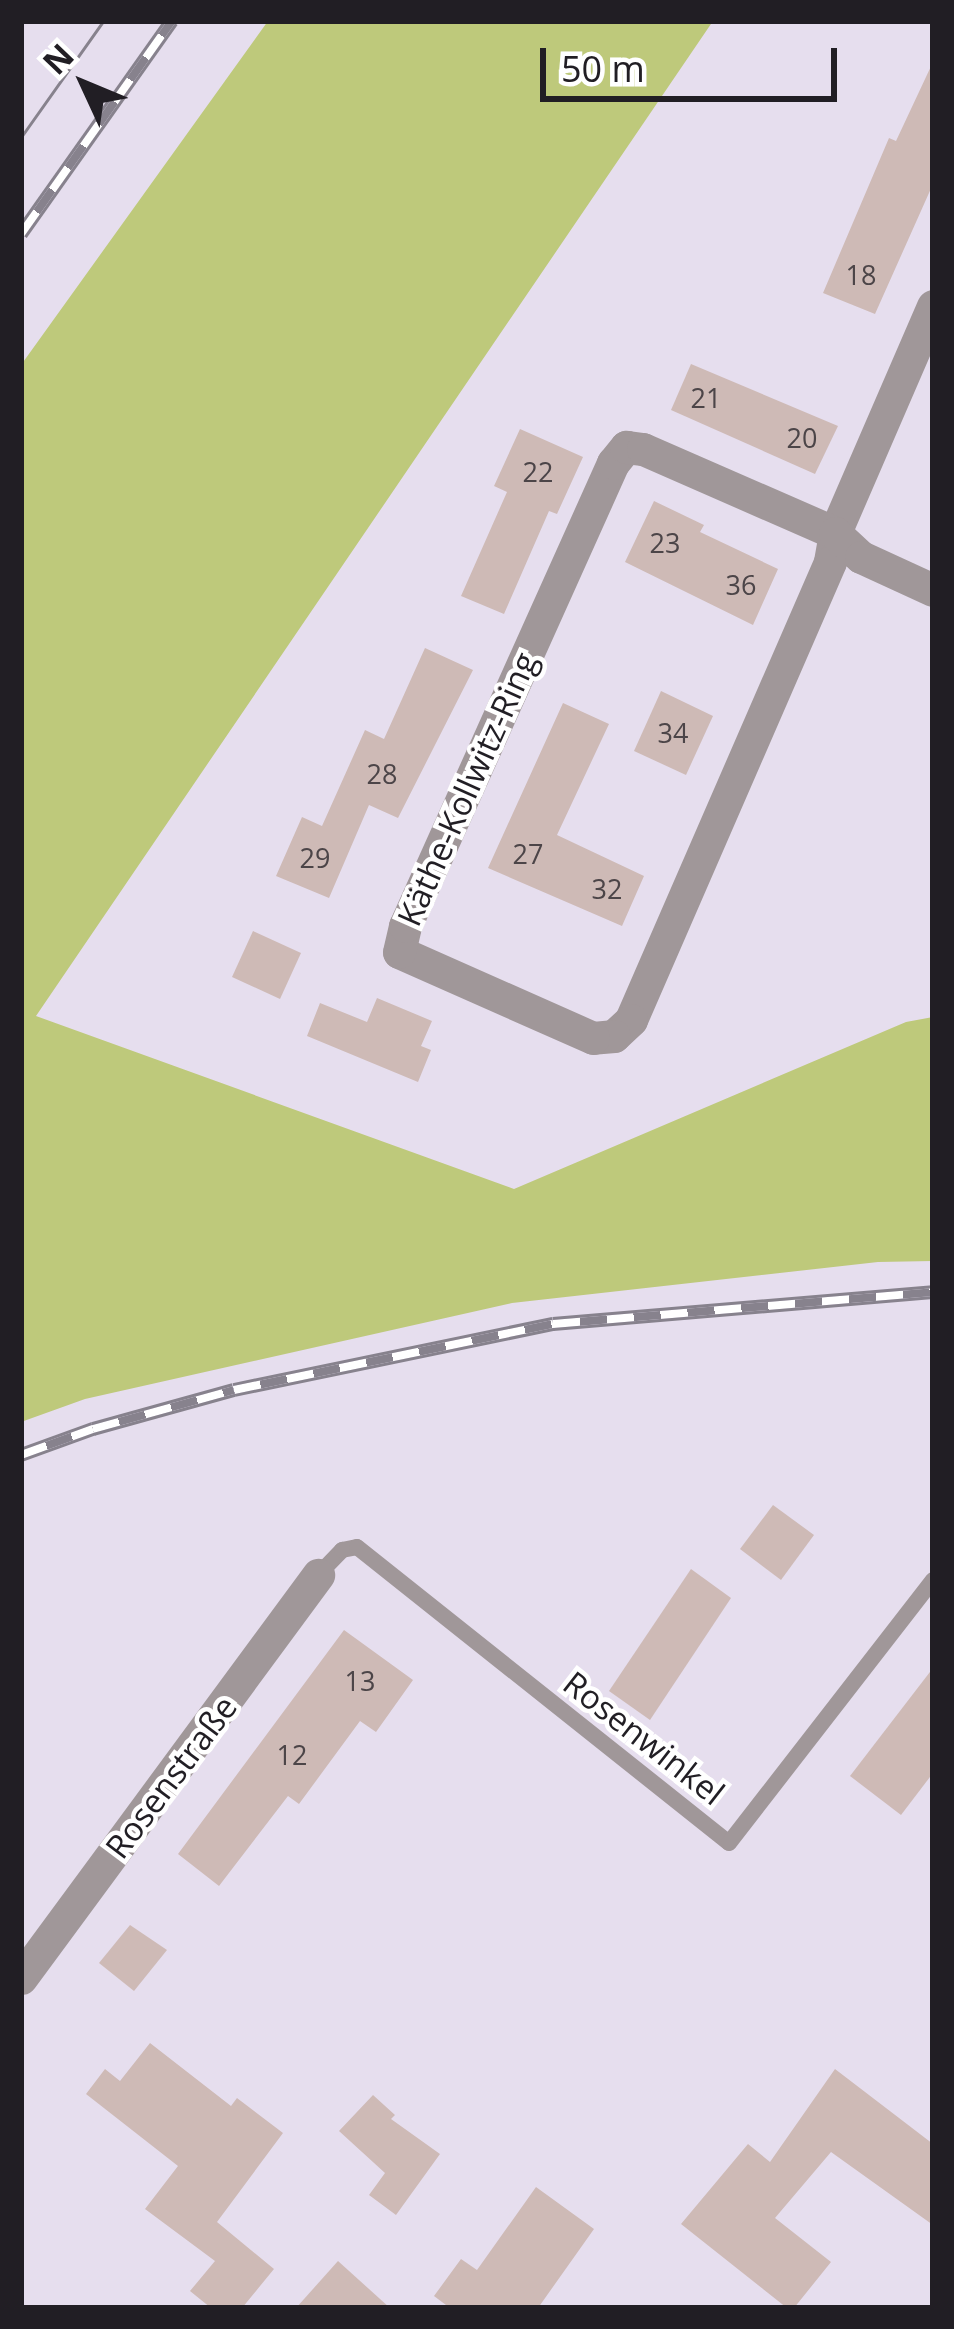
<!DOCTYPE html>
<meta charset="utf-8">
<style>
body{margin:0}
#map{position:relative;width:954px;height:2329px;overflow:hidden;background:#e6deee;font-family:"Open Sans",sans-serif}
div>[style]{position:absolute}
.green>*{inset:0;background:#bec97b}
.building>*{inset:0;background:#cebab6}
.service>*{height:16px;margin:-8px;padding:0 8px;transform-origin:8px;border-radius:8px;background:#a09799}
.minor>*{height:33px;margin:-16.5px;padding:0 16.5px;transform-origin:16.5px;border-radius:16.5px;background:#a09799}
.tram>*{height:3px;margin:-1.5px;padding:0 1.5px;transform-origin:1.5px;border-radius:1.5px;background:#87828d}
.rail>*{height:14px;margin-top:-7px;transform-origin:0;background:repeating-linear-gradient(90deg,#fff 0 27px,#87828d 0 54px);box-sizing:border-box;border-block:3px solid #87828d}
span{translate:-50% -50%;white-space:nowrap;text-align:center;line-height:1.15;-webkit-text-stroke:9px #fff;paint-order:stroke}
.number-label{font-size:27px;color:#4c4548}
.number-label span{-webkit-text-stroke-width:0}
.street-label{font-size:33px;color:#211e24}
.frame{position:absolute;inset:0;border:24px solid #211e24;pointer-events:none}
.north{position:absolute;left:24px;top:24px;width:120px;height:120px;-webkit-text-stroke:9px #fff;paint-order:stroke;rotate:314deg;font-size:33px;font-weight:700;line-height:48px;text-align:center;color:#211e24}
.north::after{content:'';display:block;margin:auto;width:42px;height:54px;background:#211e24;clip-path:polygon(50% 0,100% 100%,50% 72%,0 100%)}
.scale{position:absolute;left:540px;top:48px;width:297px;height:54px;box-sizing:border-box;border:6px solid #211e24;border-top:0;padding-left:15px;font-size:36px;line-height:42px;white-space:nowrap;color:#211e24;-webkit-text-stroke:9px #fff;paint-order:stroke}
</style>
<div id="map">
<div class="green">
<i style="clip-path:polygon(268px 21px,713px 21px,36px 1016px,514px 1189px,906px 1022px,933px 1017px,933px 1261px,878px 1262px,512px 1303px,85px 1399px,21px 1422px,21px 365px)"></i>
</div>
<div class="building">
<i style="clip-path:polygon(933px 62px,933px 184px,875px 314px,823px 293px,889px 138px,896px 141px)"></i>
<i style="clip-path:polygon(691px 364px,838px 426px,815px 474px,671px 410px)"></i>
<i style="clip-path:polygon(520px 429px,583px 457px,557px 514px,549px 511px,504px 614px,461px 596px,507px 492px,494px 486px)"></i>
<i style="clip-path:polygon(654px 501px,704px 525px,700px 532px,778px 569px,753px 625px,625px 562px)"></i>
<i style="clip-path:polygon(425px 648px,473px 670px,398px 818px,369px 805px,329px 898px,276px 876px,302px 817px,322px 826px,365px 730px,384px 739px)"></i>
<i style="clip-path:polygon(661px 691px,713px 716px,686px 775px,634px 751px)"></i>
<i style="clip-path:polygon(563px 703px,609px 724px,557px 835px,644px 876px,622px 926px,488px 868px)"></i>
<i style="clip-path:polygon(253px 931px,301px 953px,280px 999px,232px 977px)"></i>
<i style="clip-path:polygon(377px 998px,432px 1021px,421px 1046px,431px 1050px,418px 1082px,307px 1036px,320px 1003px,367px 1022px)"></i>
<i style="clip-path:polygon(773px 1505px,814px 1535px,781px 1580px,740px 1549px)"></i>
<i style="clip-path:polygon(691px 1569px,731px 1598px,650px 1720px,609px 1691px)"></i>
<i style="clip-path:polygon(344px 1630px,413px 1680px,376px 1732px,360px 1721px,299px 1804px,288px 1796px,219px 1886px,178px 1854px)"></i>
<i style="clip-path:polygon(933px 1668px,933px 1773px,901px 1815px,850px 1776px)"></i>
<i style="clip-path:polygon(130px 1925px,167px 1950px,134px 1991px,99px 1963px)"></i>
<i style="clip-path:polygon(150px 2043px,231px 2106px,237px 2098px,283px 2133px,217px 2222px,274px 2269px,242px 2308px,211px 2308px,190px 2291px,215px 2261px,145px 2209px,178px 2166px,86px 2094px,105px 2069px,120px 2081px)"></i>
<i style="clip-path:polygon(835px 2069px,933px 2144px,933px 2225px,831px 2152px,775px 2218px,831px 2262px,794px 2308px,787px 2308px,681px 2224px,748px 2144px,770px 2162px)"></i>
<i style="clip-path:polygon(373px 2095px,395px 2115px,391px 2119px,440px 2154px,396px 2215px,369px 2195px,385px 2173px,339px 2131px)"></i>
<i style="clip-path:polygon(536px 2187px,594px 2229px,538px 2308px,450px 2308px,434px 2296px,461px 2259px,477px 2270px)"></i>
<i style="clip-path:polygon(338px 2261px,390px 2308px,296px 2308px)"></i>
</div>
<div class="service">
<i style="left:318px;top:1575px;width:35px;rotate:-46deg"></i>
<i style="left:342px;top:1550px;width:15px;rotate:-11deg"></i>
<i style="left:357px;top:1547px;width:475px;rotate:38.5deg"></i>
<i style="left:729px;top:1843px;width:333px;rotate:-52.2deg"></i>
</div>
<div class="minor">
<i style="left:933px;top:306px;width:247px;rotate:113.4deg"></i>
<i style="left:835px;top:533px;width:29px;rotate:100deg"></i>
<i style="left:830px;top:562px;width:499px;rotate:113.5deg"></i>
<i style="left:631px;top:1020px;width:23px;rotate:137deg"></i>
<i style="left:614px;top:1036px;width:21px;rotate:175deg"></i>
<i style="left:593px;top:1038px;width:212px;rotate:-156.1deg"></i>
<i style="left:399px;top:952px;width:27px;rotate:-77deg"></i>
<i style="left:405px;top:926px;width:508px;rotate:-65.81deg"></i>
<i style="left:613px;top:463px;width:21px;rotate:-51deg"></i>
<i style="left:626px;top:447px;width:17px;rotate:7deg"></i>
<i style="left:643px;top:449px;width:210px;rotate:23.6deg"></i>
<i style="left:835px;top:533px;width:35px;rotate:43deg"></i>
<i style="left:861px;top:557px;width:79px;rotate:24.6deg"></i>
<i style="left:21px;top:1978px;width:501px;rotate:-53.61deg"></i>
</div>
<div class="tram">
<i style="left:21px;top:137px;width:142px;rotate:-54.7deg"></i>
</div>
<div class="rail">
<i style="left:21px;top:234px;width:261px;rotate:-54.7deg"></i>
<i style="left:21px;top:1455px;width:77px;rotate:-19.9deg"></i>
<i style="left:93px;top:1429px;width:146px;rotate:-15.5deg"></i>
<i style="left:234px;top:1390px;width:326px;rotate:-11.7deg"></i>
<i style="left:553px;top:1324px;width:381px;rotate:-4.8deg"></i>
</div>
<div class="number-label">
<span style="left:861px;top:275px">18</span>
<span style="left:706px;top:398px">21</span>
<span style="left:802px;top:438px">20</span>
<span style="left:538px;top:472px">22</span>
<span style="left:665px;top:543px">23</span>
<span style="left:741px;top:585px">36</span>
<span style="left:673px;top:733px">34</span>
<span style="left:382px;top:774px">28</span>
<span style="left:528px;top:854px">27</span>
<span style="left:315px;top:858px">29</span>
<span style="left:607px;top:889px">32</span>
<span style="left:360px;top:1681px">13</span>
<span style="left:292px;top:1755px">12</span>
</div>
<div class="street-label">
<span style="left:467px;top:789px;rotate:-66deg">Käthe-Kollwitz-Ring</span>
<span style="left:644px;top:1738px;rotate:38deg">Rosenwinkel</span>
<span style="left:171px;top:1777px;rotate:-53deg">Rosenstraße</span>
</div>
<div class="frame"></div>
<div class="north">N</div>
<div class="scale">50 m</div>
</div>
